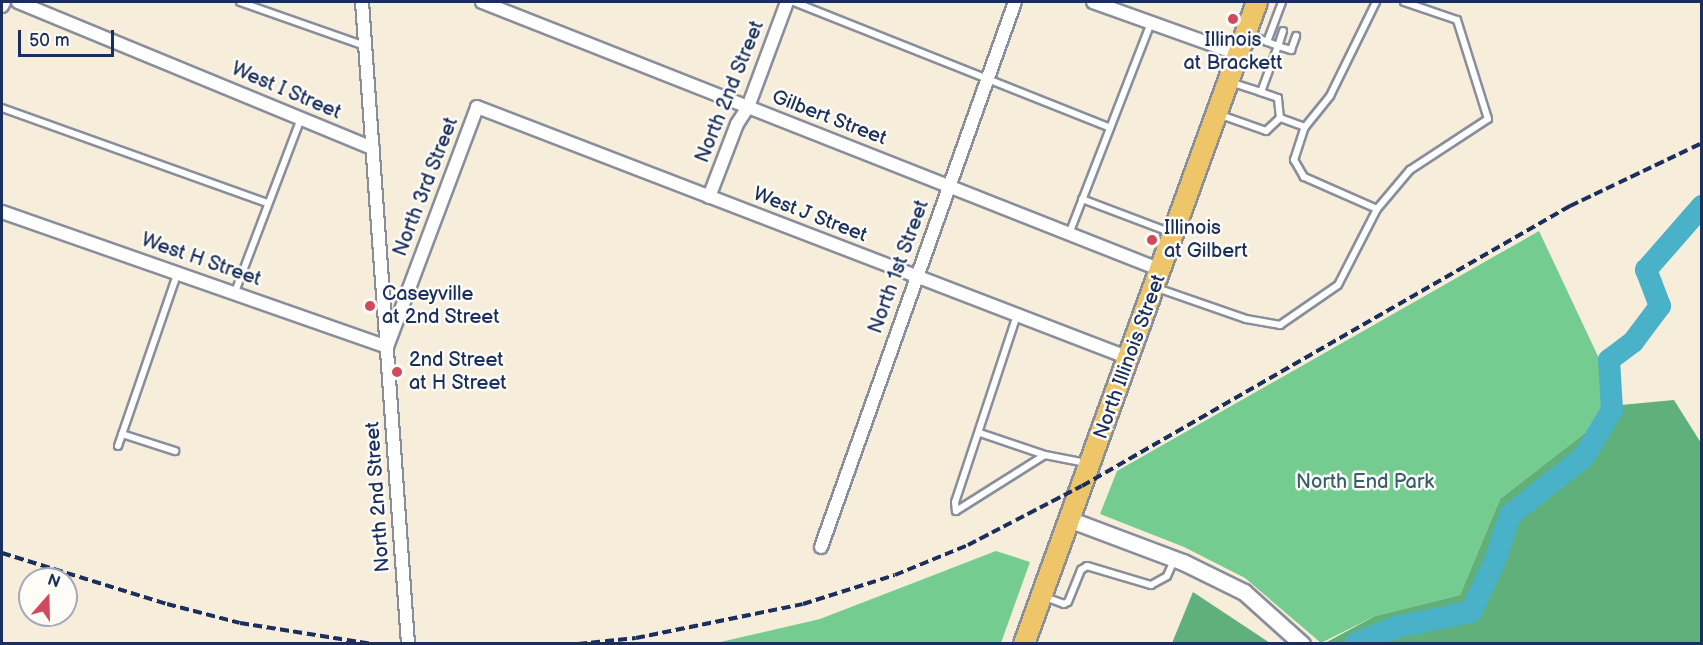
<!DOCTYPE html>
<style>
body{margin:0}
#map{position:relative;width:1703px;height:645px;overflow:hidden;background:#f7eddb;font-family:"Balsamiq Sans",sans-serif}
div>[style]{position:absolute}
.green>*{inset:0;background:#75cc91}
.forest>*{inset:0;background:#60b07b}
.river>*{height:22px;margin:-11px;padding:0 11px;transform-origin:11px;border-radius:11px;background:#49b1c8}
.roads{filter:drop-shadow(2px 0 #898e9c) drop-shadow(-2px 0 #898e9c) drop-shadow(0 2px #898e9c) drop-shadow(0 -2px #898e9c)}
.service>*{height:6px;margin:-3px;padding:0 3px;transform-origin:3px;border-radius:3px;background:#fff}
.minor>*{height:12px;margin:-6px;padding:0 6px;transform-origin:6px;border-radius:6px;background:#fff}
.tertiary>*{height:15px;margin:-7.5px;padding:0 7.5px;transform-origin:7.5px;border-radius:7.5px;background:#fff}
.primary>*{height:20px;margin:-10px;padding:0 10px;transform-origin:10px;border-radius:10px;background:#eec569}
.rail>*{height:4px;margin-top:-2px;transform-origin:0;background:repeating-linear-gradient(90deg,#1b2f5e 0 9px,transparent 0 13.5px)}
.dots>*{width:16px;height:16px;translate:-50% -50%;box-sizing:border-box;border:3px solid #fdfcf7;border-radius:50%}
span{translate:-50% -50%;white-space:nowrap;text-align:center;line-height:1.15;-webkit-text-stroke:5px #fdfcf7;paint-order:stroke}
.poi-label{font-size:20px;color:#1b2f5e}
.left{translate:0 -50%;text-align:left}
.street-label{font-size:20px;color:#1b2f5e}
.park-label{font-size:20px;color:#365e6d}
.frame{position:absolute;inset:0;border:3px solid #1b2f5e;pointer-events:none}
.north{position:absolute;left:18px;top:567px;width:60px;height:60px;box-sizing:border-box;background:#fdfcf7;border:2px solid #a3aaba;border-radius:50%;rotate:20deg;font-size:16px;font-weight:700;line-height:24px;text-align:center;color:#1b2f5e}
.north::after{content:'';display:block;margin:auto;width:21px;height:27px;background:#d1495b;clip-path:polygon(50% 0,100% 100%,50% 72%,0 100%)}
.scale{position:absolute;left:18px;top:30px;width:96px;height:27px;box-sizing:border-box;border:3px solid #1b2f5e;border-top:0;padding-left:8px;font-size:18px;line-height:21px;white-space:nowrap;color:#1b2f5e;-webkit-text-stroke:4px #fdfcf7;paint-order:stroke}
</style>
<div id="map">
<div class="green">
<i style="clip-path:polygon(1539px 231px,1621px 405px,1500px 499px,1460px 595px,1375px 616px,1321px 643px,1245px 578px,1184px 547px,1100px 514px,1117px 471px)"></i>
<i style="clip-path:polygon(996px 551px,1030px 562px,1001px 643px,716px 643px,820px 619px)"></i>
</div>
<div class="forest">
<i style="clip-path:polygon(1674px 400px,1701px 443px,1701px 643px,1325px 643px,1375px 616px,1460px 595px,1500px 499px,1621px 405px)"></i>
<i style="clip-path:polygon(1193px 592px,1270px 643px,1172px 643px)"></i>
</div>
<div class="river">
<i style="left:1355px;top:644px;width:44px;rotate:-22.5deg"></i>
<i style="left:1396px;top:627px;width:76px;rotate:-11.3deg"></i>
<i style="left:1471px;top:612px;width:56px;rotate:-64.8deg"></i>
<i style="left:1495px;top:561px;width:48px;rotate:-71.9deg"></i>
<i style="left:1510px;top:515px;width:94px;rotate:-38.1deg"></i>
<i style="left:1584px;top:457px;width:55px;rotate:-59.2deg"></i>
<i style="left:1612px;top:410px;width:50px;rotate:-93.4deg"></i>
<i style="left:1609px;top:360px;width:30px;rotate:-37deg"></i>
<i style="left:1633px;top:342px;width:45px;rotate:-53.1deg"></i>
<i style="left:1660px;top:306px;width:39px;rotate:-111deg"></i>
<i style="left:1646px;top:270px;width:85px;rotate:-48.8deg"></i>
</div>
<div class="roads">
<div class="service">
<i style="left:240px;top:2px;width:133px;rotate:19.4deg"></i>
<i style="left:794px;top:2px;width:340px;rotate:21.7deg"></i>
<i style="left:1283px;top:31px;width:16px;rotate:108deg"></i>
<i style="left:1278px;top:46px;width:14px;rotate:17deg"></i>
<i style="left:1291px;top:50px;width:15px;rotate:-70deg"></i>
<i style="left:1267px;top:42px;width:43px;rotate:-69.4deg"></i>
<i style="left:1230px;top:82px;width:33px;rotate:18deg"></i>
<i style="left:1261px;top:92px;width:49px;rotate:-69.7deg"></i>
<i style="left:1278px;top:46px;width:31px;rotate:-159deg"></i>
<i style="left:2px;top:108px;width:282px;rotate:19.7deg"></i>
<i style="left:1218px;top:114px;width:51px;rotate:19.5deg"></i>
<i style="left:1266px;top:131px;width:19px;rotate:-43deg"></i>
<i style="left:1280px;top:118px;width:20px;rotate:-96deg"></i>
<i style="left:1278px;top:98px;width:18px;rotate:-161deg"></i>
<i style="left:1305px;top:127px;width:40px;rotate:-51deg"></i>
<i style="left:1330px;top:96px;width:105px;rotate:-63.9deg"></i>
<i style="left:1082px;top:199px;width:96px;rotate:20.7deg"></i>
<i style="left:1377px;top:209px;width:51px;rotate:-49.8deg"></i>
<i style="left:1410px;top:170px;width:93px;rotate:-33.2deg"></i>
<i style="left:1488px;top:119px;width:104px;rotate:-107.4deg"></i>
<i style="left:1457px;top:20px;width:56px;rotate:-161.2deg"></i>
<i style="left:1069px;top:234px;width:226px;rotate:-68.8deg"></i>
<i style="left:1157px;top:288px;width:94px;rotate:19.2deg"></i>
<i style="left:1246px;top:319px;width:35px;rotate:10deg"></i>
<i style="left:1280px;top:325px;width:70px;rotate:-34.6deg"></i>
<i style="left:1338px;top:285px;width:85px;rotate:-62.8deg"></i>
<i style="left:1377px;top:209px;width:80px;rotate:-156.3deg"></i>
<i style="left:1304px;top:177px;width:20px;rotate:-120deg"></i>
<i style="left:1294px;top:160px;width:35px;rotate:-72deg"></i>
<i style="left:1305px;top:127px;width:27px;rotate:-160deg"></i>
<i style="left:235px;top:292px;width:186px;rotate:-69.2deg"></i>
<i style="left:1017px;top:315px;width:197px;rotate:108.3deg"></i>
<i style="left:955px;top:502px;width:9px;rotate:84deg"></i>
<i style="left:956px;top:511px;width:105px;rotate:-32.2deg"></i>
<i style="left:1045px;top:455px;width:42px;rotate:11deg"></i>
<i style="left:980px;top:433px;width:69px;rotate:18.7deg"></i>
<i style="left:122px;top:434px;width:56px;rotate:17.8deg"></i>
<i style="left:118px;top:446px;width:184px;rotate:-71deg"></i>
<i style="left:1045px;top:597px;width:20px;rotate:20deg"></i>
<i style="left:1064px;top:604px;width:4px;rotate:-27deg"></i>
<i style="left:1068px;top:602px;width:35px;rotate:-68deg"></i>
<i style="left:1081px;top:570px;width:7px;rotate:-34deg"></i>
<i style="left:1087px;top:566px;width:67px;rotate:16.5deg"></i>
<i style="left:1151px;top:585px;width:18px;rotate:-29deg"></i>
<i style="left:1167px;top:576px;width:17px;rotate:-66deg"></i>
</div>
<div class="minor">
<i style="left:18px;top:2px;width:384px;rotate:22.4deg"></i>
<i style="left:362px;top:2px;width:644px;rotate:85.9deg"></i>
<i style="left:482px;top:2px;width:730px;rotate:21.54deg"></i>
<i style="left:1093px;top:2px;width:154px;rotate:19.7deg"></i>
<i style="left:2px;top:6px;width:4px;rotate:-63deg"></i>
<i style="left:709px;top:197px;width:78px;rotate:-69deg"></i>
<i style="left:737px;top:124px;width:20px;rotate:-57deg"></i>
<i style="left:748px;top:107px;width:112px;rotate:-69.6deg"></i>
<i style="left:2px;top:212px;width:408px;rotate:19.3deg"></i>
<i style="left:387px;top:347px;width:256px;rotate:-69.4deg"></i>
<i style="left:477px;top:107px;width:699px;rotate:21.06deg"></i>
<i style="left:821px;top:547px;width:578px;rotate:-70.41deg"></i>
</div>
<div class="tertiary">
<i style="left:1071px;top:520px;width:120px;rotate:20.6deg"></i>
<i style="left:1183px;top:562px;width:68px;rotate:26.2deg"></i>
<i style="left:1244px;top:592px;width:78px;rotate:41.9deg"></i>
</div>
<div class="primary">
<i style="left:1024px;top:644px;width:683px;rotate:-70.05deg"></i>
</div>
</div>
<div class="rail">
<i style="left:2px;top:553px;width:173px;rotate:17.2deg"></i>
<i style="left:167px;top:604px;width:75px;rotate:14.6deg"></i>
<i style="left:240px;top:623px;width:134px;rotate:9deg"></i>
<i style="left:578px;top:644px;width:58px;rotate:-5.9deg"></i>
<i style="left:636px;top:638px;width:170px;rotate:-11.5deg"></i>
<i style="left:803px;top:604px;width:96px;rotate:-17.5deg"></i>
<i style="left:895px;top:575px;width:79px;rotate:-22.3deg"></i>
<i style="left:968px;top:545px;width:128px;rotate:-27.4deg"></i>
<i style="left:1082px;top:486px;width:563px;rotate:-29.85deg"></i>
<i style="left:1570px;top:206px;width:146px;rotate:-25.5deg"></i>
</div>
<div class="dots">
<i style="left:1233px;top:19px;background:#d1495b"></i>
<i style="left:1152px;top:240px;background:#d1495b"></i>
<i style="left:370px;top:306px;background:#d1495b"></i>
<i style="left:397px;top:372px;background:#d1495b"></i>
</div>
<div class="poi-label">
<span style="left:1233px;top:52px">Illinois<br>at Brackett</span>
<span class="left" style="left:1164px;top:240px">Illinois<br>at Gilbert</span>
<span class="left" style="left:382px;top:306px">Caseyville<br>at 2nd Street</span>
<span class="left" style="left:409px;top:372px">2nd Street<br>at H Street</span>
</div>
<div class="street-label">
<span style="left:286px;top:91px;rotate:23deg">West I Street</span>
<span style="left:730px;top:92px;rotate:-68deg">North 2nd Street</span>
<span style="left:829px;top:118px;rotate:21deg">Gilbert Street</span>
<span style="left:426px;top:187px;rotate:-69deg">North 3rd Street</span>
<span style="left:810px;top:215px;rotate:21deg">West J Street</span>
<span style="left:201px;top:260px;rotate:19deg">West H Street</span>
<span style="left:899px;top:267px;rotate:-70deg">North 1st Street</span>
<span style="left:1130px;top:357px;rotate:-70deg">North Illinois Street</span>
<span style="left:378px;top:497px;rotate:-94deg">North 2nd Street</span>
</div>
<div class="park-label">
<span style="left:1365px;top:482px">North End Park</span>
</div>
<div class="frame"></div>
<div class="north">N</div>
<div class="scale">50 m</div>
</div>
